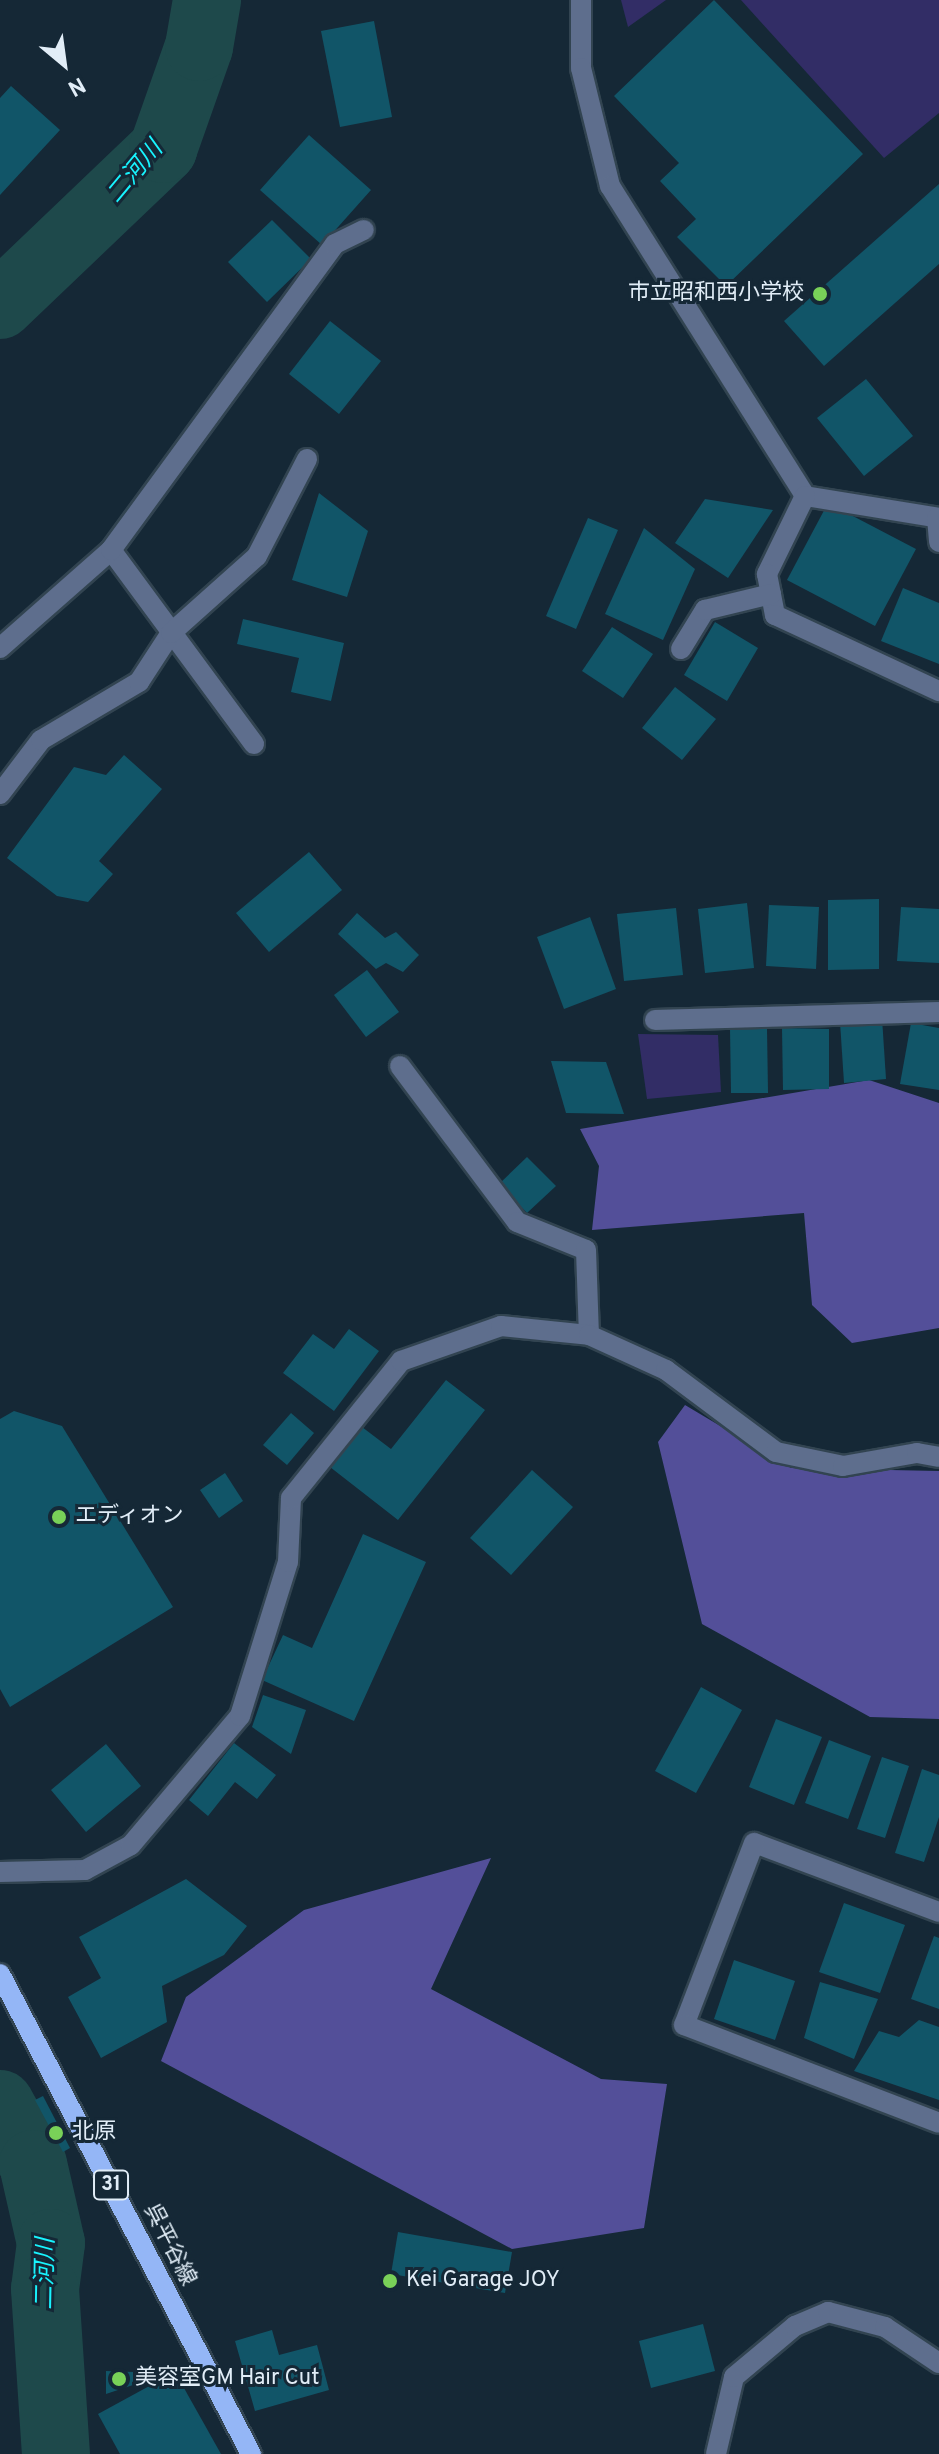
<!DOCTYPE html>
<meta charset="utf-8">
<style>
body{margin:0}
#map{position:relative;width:939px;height:2454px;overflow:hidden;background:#152836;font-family:Overpass,"Noto Sans JP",sans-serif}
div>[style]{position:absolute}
.green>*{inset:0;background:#322d66}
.forest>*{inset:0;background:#534f99}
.river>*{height:68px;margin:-34px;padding:0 34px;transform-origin:34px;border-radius:34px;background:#1e494b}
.building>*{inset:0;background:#115568}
.roads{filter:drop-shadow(2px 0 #324451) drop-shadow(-2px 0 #324451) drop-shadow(0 2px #324451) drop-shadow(0 -2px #324451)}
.minor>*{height:20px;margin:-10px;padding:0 10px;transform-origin:10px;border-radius:10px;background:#5e6e8d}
.major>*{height:20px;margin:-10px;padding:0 10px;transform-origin:10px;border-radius:10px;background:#94b6f6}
.dots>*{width:22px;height:22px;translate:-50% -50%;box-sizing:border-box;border:4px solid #152836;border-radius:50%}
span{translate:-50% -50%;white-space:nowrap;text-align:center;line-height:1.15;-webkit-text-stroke:6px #152836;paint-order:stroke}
.shield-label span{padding:2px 6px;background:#152836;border:2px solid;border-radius:6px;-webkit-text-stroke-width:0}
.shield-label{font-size:20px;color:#e1edf7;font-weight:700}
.poi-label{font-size:22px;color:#e1edf7}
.right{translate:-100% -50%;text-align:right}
.left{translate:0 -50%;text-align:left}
.street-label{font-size:22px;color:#e1edf7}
.water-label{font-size:24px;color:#18f4fe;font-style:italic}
.north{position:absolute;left:24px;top:24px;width:80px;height:80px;-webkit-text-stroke:6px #152836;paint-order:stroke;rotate:151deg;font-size:22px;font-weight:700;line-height:32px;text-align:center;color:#e1edf7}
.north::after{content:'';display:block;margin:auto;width:28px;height:36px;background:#e1edf7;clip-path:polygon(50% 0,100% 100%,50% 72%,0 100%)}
</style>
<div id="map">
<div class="green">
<i style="clip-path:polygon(621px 0,666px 0,628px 27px)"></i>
<i style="clip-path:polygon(741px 0,939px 0,939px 113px,884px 158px)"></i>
<i style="clip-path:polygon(638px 1034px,718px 1035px,721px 1092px,647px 1099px)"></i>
</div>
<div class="forest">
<i style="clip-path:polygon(869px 1080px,939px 1103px,939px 1328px,852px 1343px,812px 1305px,804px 1213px,592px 1230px,599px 1166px,580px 1129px)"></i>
<i style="clip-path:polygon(685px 1405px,791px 1468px,939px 1471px,939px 1719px,870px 1717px,702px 1624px,658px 1442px)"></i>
<i style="clip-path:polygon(491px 1858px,431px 1989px,601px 2079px,667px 2084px,644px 2228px,512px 2249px,161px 2061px,186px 1997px,304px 1910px)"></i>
</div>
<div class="river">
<i style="left:0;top:305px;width:226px;rotate:-43.7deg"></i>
<i style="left:163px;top:149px;width:108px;rotate:-70.6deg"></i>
<i style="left:199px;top:47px;width:48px;rotate:-80.3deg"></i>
<i style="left:0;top:2104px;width:68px;rotate:61.2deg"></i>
<i style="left:33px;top:2164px;width:81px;rotate:77.2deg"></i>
<i style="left:51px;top:2243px;width:46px;rotate:97.4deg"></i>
<i style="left:45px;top:2289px;width:165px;rotate:86.2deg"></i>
</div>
<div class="building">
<i style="clip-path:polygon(714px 0,863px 154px,726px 286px,677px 237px,696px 219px,660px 181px,679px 163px,614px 96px)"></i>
<i style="clip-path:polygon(374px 21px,392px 117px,340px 127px,321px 31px)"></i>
<i style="clip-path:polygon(11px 86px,60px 130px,0 195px,0 98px)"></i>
<i style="clip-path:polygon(309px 135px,371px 190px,322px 245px,260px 190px)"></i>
<i style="clip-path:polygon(939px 184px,939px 264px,824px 366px,784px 321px)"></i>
<i style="clip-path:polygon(272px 220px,311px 259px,267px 302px,228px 262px)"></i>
<i style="clip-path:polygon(330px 321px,381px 361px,339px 414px,289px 374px)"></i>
<i style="clip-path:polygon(866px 379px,913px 436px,864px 476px,817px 418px)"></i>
<i style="clip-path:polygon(319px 493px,368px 531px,347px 597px,292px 580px)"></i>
<i style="clip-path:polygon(705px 499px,773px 510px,728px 578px,675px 543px)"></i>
<i style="clip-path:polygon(828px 503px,916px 549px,875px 626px,787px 580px)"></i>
<i style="clip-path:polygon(588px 518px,618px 530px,576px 629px,546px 616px)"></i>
<i style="clip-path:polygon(644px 528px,695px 569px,663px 640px,605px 614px)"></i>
<i style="clip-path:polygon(903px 588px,939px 603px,939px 664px,881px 641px)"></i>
<i style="clip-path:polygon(243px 619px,344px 643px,331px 701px,291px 692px,299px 658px,237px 644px)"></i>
<i style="clip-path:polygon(715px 622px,758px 648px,727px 701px,684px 675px)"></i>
<i style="clip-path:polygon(612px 627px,653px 654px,623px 698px,582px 671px)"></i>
<i style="clip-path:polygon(675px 687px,716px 719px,682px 760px,642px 728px)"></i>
<i style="clip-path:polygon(124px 755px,162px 789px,99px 861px,113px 874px,88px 902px,57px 896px,7px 858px,74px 767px,106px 775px)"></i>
<i style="clip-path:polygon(309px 852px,342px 890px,269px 952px,236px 913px)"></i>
<i style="clip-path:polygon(879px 899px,879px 969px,828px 970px,828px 900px)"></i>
<i style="clip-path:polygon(747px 903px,754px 968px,705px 973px,698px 909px)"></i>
<i style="clip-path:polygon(769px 905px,819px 907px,816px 969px,766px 966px)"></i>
<i style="clip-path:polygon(901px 907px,939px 909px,939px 963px,897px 961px)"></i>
<i style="clip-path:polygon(676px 908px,683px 975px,624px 981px,617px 914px)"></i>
<i style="clip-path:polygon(357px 913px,385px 938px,396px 932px,419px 955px,403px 972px,386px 963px,376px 969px,338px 934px)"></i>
<i style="clip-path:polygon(590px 917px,616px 989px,564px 1009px,537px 937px)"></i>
<i style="clip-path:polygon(367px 970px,399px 1012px,366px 1037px,334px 995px)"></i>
<i style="clip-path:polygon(882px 1018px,886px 1079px,844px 1083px,840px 1022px)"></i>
<i style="clip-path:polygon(911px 1023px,939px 1028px,939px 1090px,900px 1084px)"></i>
<i style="clip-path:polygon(730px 1028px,767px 1028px,768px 1093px,731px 1093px)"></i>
<i style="clip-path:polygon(782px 1028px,829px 1029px,829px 1089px,783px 1090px)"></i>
<i style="clip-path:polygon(551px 1061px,606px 1062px,624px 1114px,566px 1113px)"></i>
<i style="clip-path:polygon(527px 1157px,556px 1186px,527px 1213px,499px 1184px)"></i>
<i style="clip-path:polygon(349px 1329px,379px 1351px,334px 1411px,283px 1373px,313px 1334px,334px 1349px)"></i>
<i style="clip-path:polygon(446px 1380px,485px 1410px,398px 1520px,330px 1467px,362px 1427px,391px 1449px)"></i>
<i style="clip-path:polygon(14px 1411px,62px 1426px,173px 1607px,10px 1707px,0 1689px,0 1419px)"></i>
<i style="clip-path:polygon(291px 1413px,314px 1433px,287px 1465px,263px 1445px)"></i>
<i style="clip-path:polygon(532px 1470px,573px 1507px,511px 1575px,470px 1538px)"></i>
<i style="clip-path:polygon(225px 1473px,243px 1501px,219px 1518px,200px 1490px)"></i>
<i style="clip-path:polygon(363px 1534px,426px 1562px,354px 1721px,262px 1680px,283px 1635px,312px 1648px)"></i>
<i style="clip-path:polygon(701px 1687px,742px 1710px,696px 1793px,655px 1771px)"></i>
<i style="clip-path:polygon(263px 1695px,306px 1710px,291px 1754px,252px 1727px)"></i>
<i style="clip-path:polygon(776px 1719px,822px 1737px,794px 1805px,749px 1787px)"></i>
<i style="clip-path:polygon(829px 1740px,871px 1756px,848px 1819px,805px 1803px)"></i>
<i style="clip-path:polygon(234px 1743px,276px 1775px,257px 1799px,235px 1782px,208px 1816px,189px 1800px)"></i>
<i style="clip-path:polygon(106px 1744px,141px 1786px,86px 1832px,51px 1790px)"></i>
<i style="clip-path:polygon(882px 1757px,909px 1766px,885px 1838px,857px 1829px)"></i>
<i style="clip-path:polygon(922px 1769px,939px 1775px,939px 1817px,924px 1862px,895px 1853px)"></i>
<i style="clip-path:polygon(186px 1879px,247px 1926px,224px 1955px,162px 1986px,167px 2022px,101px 2058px,68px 1997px,101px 1978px,79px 1937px)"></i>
<i style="clip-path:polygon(844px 1903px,905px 1925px,880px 1993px,819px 1972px)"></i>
<i style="clip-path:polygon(934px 1936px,939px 1938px,939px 2009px,911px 1999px)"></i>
<i style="clip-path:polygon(734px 1960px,795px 1981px,775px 2040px,714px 2019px)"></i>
<i style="clip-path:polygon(820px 1982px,878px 1999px,854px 2059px,804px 2038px)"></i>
<i style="clip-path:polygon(919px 2020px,939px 2027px,939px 2100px,854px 2071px,879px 2031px,899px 2037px)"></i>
<i style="clip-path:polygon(43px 2096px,70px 2148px,63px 2152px,35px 2100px)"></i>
<i style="clip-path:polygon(398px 2232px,512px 2252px,505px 2293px,391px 2274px)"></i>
<i style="clip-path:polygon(703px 2324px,715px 2371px,651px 2388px,639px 2341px)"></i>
<i style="clip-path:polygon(272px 2330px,279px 2355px,317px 2345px,329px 2390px,255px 2411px,235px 2341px)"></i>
<i style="clip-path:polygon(106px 2371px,133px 2372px,133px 2385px,106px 2394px)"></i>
<i style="clip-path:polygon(175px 2372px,221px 2454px,120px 2454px,98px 2414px)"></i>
</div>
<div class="roads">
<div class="minor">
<i style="left:581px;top:0;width:68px;rotate:90deg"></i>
<i style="left:581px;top:68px;width:122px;rotate:76.2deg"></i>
<i style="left:610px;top:186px;width:366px;rotate:57.8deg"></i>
<i style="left:805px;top:496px;width:136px;rotate:9.3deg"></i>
<i style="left:805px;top:496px;width:87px;rotate:116deg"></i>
<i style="left:767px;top:574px;width:42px;rotate:79deg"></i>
<i style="left:775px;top:615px;width:181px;rotate:24.9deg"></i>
<i style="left:937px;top:518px;width:24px;rotate:85deg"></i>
<i style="left:111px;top:550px;width:241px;rotate:53.6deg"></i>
<i style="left:0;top:648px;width:148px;rotate:-41.4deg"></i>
<i style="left:111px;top:550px;width:379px;rotate:-53.8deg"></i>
<i style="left:335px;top:244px;width:32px;rotate:-26deg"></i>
<i style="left:681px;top:649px;width:46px;rotate:-58.4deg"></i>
<i style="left:705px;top:610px;width:68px;rotate:-13.6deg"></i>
<i style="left:0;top:794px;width:68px;rotate:-52.8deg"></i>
<i style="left:41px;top:740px;width:114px;rotate:-30.6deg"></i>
<i style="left:139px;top:682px;width:59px;rotate:-56.9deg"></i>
<i style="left:171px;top:633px;width:115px;rotate:-41.8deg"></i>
<i style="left:257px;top:556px;width:109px;rotate:-62.7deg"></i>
<i style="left:655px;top:1020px;width:284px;rotate:-1.6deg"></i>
<i style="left:400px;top:1066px;width:195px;rotate:53.1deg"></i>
<i style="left:517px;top:1222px;width:74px;rotate:22.1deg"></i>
<i style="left:586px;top:1250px;width:85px;rotate:88deg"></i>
<i style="left:0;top:1872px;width:85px;rotate:-1.3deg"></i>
<i style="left:85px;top:1870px;width:52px;rotate:-28.5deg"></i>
<i style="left:131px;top:1845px;width:169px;rotate:-49.8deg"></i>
<i style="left:240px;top:1716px;width:161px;rotate:-72.7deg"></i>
<i style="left:288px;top:1562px;width:64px;rotate:-87.3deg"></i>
<i style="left:291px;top:1498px;width:176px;rotate:-51.2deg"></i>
<i style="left:401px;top:1361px;width:106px;rotate:-19.3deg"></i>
<i style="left:501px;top:1326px;width:88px;rotate:5.8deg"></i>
<i style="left:589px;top:1335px;width:85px;rotate:24.4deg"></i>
<i style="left:666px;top:1370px;width:137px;rotate:36.7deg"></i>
<i style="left:776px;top:1452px;width:68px;rotate:11.8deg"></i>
<i style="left:843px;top:1466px;width:75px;rotate:-10deg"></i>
<i style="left:917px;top:1453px;width:22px;rotate:10deg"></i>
<i style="left:939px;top:1912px;width:197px;rotate:-159.5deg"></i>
<i style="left:754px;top:1843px;width:195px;rotate:111deg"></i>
<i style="left:684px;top:2025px;width:273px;rotate:21deg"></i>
<i style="left:716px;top:2454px;width:79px;rotate:-76.8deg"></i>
<i style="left:734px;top:2377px;width:80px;rotate:-39.9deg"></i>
<i style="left:795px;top:2326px;width:36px;rotate:-23deg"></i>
<i style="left:828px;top:2312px;width:59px;rotate:14.7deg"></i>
<i style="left:885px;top:2327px;width:65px;rotate:33.7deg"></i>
</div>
<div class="major">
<i style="left:0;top:1974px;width:542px;rotate:62.39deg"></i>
</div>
</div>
<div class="dots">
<i style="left:820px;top:294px;background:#79d158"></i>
<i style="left:59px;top:1517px;background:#79d158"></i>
<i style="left:56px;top:2133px;background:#79d158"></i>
<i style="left:390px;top:2281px;background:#79d158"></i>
<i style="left:119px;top:2379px;background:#79d158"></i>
</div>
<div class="shield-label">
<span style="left:111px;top:2185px">31</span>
</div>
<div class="poi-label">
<span class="right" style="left:804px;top:294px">市立昭和西小学校</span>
<span class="left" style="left:75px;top:1517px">エディオン</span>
<span class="left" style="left:72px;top:2133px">北原</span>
<span class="left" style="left:406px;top:2281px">Kei Garage JOY</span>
<span class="left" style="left:135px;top:2379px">美容室GM Hair Cut</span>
</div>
<div class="street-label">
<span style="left:169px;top:2245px;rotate:63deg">呉平谷線</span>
</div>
<div class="water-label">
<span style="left:136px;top:173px;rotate:-50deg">二河川</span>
<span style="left:47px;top:2274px;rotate:-89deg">二河川</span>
</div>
<div class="north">N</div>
</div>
